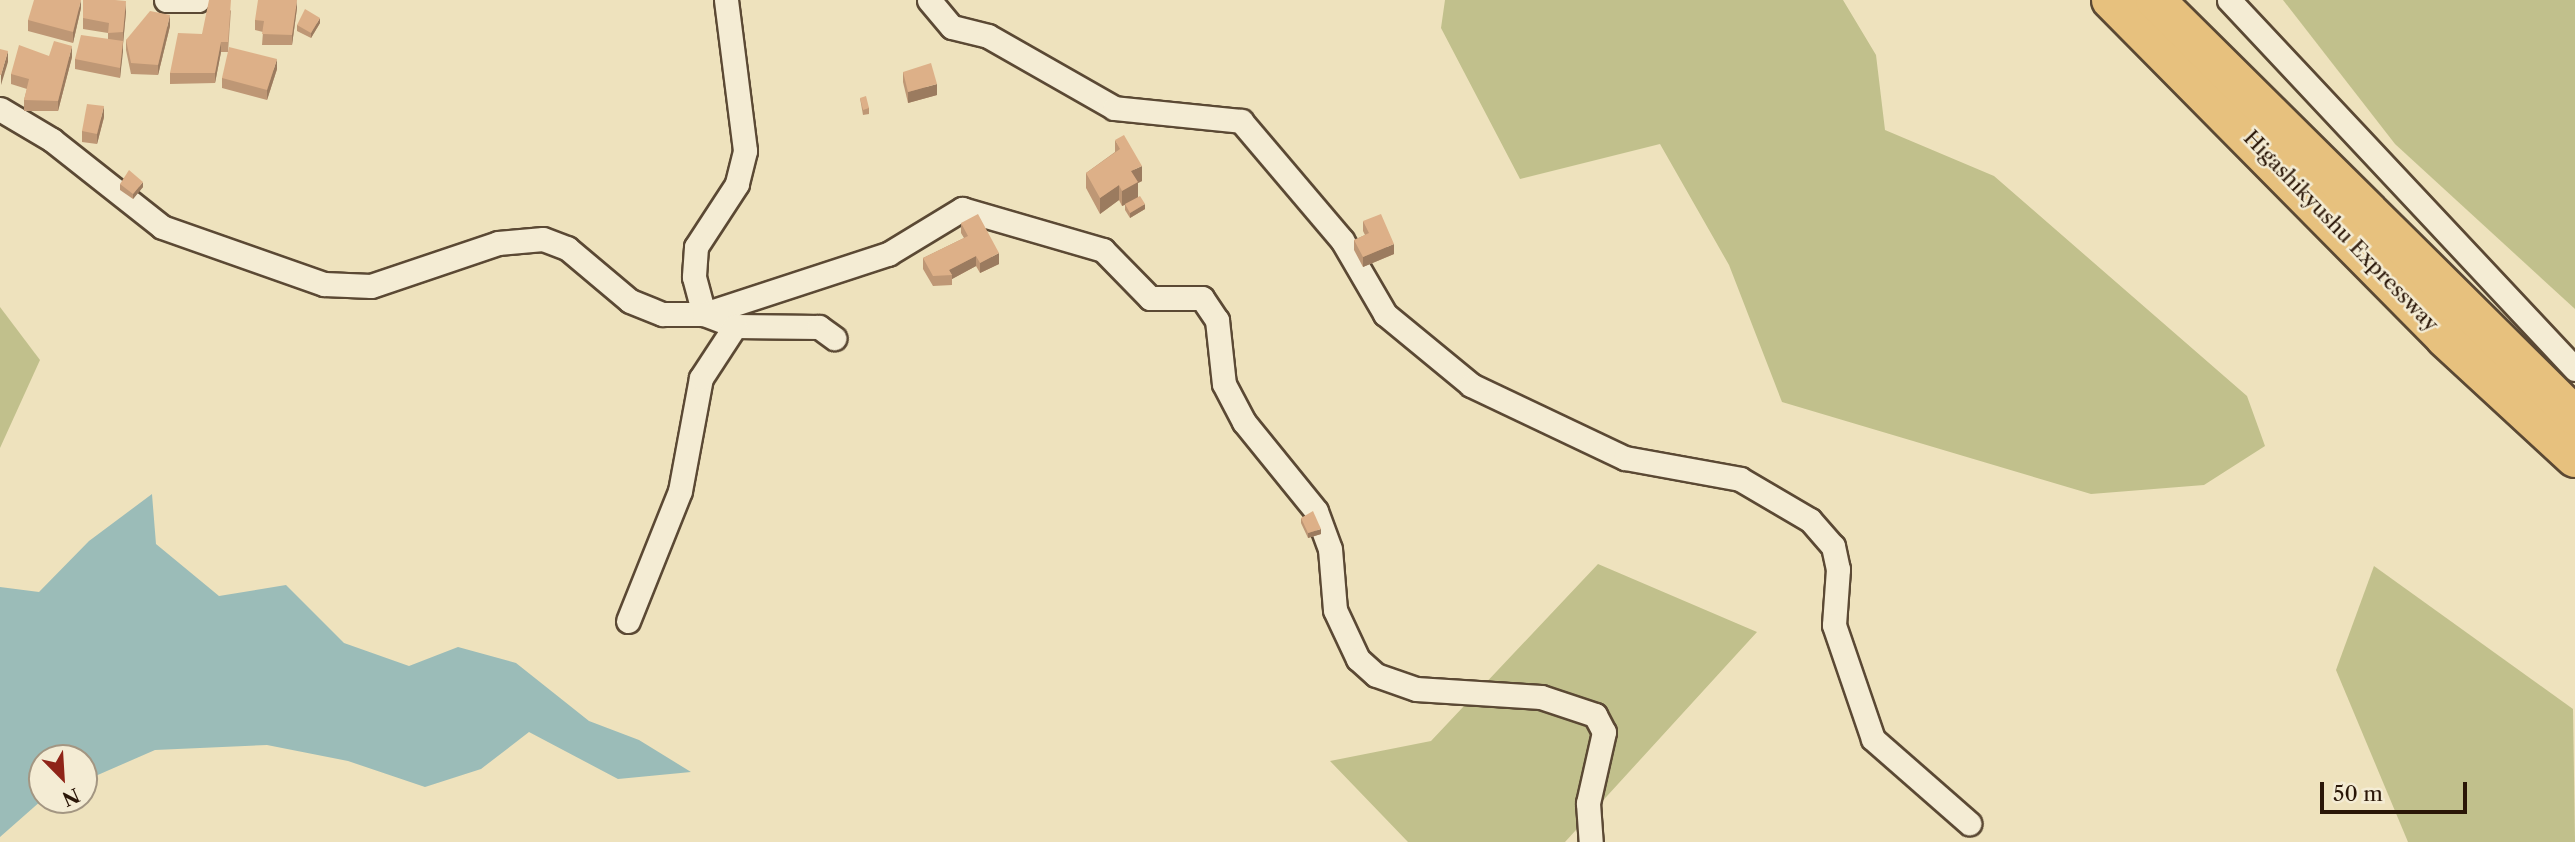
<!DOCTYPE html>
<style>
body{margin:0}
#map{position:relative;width:2575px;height:842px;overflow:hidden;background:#eee2bd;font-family:"Libre Caslon Text",serif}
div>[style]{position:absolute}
.green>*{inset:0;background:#c1c08c}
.water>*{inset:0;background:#9bbcb8}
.roads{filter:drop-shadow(2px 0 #5b4934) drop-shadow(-2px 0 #5b4934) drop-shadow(0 2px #5b4934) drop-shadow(0 -2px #5b4934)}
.minor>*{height:23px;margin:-11.5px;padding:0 11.5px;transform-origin:11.5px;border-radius:11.5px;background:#f4ecd4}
.motorway>*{height:38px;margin:-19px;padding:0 19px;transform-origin:19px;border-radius:19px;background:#e7c17e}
.wall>*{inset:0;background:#be9775}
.shaded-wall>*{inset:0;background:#9b7b5f}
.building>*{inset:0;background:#ddb088}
span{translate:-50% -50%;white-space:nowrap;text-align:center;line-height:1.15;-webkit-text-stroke:5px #f4ecd4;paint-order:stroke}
.street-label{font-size:21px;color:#2a1607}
.north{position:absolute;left:28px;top:744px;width:70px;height:70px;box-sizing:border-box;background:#f4ecd4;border:2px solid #a39682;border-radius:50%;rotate:156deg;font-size:19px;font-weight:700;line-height:28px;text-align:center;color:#2a1607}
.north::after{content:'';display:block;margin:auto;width:24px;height:32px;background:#8f2418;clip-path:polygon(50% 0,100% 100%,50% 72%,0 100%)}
.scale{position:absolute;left:2320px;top:782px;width:147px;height:32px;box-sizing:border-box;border:4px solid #2a1607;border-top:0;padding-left:9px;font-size:21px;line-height:24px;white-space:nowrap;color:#2a1607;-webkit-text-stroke:5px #f4ecd4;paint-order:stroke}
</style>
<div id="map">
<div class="green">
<i style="clip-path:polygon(1445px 0,1843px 0,1876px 55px,1885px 130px,1994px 176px,2247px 396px,2265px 446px,2204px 485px,2091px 494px,1782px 402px,1729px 265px,1660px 144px,1520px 179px,1441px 28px)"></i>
<i style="clip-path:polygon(2283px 0,2575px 0,2575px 309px,2395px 144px)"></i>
<i style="clip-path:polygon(0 307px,40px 360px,0 448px)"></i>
<i style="clip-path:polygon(1598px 564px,1757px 632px,1565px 842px,1408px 842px,1330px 761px,1431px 741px)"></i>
<i style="clip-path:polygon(2374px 566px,2573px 709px,2575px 842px,2408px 842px,2336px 670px)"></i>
</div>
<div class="water">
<i style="clip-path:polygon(152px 494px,156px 544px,219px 596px,286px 585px,344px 643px,409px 666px,458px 647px,516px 663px,589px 721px,639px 740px,691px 772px,618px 779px,529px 732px,481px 769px,425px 787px,348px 761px,267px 745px,155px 750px,84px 781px,84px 758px,42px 758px,42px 800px,0 837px,0 587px,39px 592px,89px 541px)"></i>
</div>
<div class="roads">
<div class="minor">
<i style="left:166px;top:0;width:32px"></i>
<i style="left:726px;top:0;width:152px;rotate:82.8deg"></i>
<i style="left:745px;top:151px;width:34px;rotate:104deg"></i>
<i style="left:737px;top:184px;width:75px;rotate:123.1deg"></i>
<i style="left:696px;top:247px;width:30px;rotate:94deg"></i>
<i style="left:694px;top:277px;width:38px;rotate:75deg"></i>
<i style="left:704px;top:314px;width:194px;rotate:-18.1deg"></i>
<i style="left:888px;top:254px;width:87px;rotate:-31.3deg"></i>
<i style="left:962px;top:209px;width:147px;rotate:16.2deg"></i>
<i style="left:1103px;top:250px;width:67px;rotate:45.6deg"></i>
<i style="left:1150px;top:298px;width:52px"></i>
<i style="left:1202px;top:298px;width:27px;rotate:56deg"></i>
<i style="left:1217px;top:320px;width:64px;rotate:83.8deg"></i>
<i style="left:1224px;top:384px;width:43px;rotate:62.2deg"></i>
<i style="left:1244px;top:422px;width:114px;rotate:51deg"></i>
<i style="left:1316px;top:511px;width:40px;rotate:69.8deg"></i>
<i style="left:1330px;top:549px;width:61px;rotate:85.3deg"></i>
<i style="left:1335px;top:610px;width:54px;rotate:64.9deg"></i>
<i style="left:1358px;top:659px;width:24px;rotate:42deg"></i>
<i style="left:1376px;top:675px;width:42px;rotate:19.3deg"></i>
<i style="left:1416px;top:689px;width:125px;rotate:3.7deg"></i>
<i style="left:1541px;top:697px;width:57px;rotate:18.4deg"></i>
<i style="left:1595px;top:715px;width:19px;rotate:62deg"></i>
<i style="left:1604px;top:732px;width:73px;rotate:102.7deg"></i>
<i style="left:1588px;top:803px;width:39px;rotate:86deg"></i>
<i style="left:929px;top:0;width:35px;rotate:50deg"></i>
<i style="left:952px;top:27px;width:37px;rotate:14deg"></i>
<i style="left:988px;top:36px;width:145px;rotate:29.7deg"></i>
<i style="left:1114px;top:108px;width:128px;rotate:5.8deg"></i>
<i style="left:1241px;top:121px;width:156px;rotate:49.7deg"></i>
<i style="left:1342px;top:240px;width:86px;rotate:59.8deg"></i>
<i style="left:1385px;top:314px;width:112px;rotate:39.5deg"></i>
<i style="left:1471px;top:385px;width:170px;rotate:25.4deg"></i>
<i style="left:1625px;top:458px;width:117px;rotate:10.3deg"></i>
<i style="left:1740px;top:479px;width:81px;rotate:30.4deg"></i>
<i style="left:1810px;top:520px;width:35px;rotate:49deg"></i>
<i style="left:1833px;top:546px;width:24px;rotate:78deg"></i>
<i style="left:1838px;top:569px;width:56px;rotate:94.1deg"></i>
<i style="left:1834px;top:625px;width:120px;rotate:71.1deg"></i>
<i style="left:1873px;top:739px;width:128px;rotate:41.2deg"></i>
<i style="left:2229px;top:0;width:506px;rotate:46.84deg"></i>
<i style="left:0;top:109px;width:61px;rotate:30.8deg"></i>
<i style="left:52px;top:140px;width:140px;rotate:38.3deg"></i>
<i style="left:162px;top:227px;width:172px;rotate:19.4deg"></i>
<i style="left:324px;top:284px;width:47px;rotate:2.4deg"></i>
<i style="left:371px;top:286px;width:134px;rotate:-18.7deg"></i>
<i style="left:498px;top:243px;width:45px;rotate:-5.1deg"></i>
<i style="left:543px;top:239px;width:26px;rotate:21deg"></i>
<i style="left:567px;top:248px;width:82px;rotate:40.1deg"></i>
<i style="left:630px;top:301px;width:35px;rotate:22deg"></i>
<i style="left:663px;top:314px;width:41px"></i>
<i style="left:704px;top:314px;width:33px;rotate:21deg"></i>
<i style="left:735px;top:326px;width:84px;rotate:0.7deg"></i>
<i style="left:819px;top:327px;width:19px;rotate:36deg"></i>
<i style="left:628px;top:621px;width:140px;rotate:-68.2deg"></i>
<i style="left:680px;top:491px;width:115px;rotate:-79.5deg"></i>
<i style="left:701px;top:378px;width:62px;rotate:-56.8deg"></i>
</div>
<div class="motorway">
<i style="left:2111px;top:0;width:475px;rotate:45.3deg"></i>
<i style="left:2445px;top:338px;width:177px;rotate:42.7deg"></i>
<i style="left:2155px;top:0;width:591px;rotate:44.73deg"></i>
</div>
</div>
<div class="wall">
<i style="clip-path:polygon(83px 0,126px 12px,120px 78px,75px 69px,75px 59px,108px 39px,108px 33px,83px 29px)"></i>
<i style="clip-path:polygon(81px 8px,73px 43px,28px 31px,28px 20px)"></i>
<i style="clip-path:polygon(297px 8px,292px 45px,262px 45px,263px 32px,255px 30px,255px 20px)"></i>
<i style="clip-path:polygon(231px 10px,228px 52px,221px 52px,215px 83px,170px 84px,170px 73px,202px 34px)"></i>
<i style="clip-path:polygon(320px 23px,311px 38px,297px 31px,297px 25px)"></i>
<i style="clip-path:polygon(170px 26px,158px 75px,131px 74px,126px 50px,126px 40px)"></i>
<i style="clip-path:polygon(49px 56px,72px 57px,58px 111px,24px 111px,24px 100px,27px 89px,11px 84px,11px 74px)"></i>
<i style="clip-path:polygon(277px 69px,267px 100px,222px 88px,222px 78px)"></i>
<i style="clip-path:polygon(903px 72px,937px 95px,908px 103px,903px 82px)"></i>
<i style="clip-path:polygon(860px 98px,869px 108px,869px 114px,863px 115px)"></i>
<i style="clip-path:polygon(104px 117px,97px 144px,82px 142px,82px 131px)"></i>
<i style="clip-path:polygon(1115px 140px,1142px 181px,1138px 183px,1138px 197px,1145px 209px,1130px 218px,1125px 210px,1125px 205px,1122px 206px,1119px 200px,1100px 214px,1086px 188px,1086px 173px,1115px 152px)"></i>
<i style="clip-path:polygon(120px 184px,143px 187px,133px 199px,120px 190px)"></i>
<i style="clip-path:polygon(1363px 221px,1394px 254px,1363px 267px,1354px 250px,1354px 240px,1365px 235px,1363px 231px)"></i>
<i style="clip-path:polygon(961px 223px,999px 264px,980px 273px,976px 266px,952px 279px,952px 285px,933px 286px,923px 269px,923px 258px,964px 238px,961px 233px)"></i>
<i style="clip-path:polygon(1301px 518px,1321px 534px,1308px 538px,1301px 523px)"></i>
</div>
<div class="shaded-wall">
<i style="clip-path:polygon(81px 0,81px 8px,73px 43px,73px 32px)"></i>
<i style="clip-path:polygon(297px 0,297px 8px,292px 45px,292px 35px)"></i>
<i style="clip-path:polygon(126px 1px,126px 12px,123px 43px,123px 32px)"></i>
<i style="clip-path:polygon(170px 15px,170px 26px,158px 75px,158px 65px)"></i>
<i style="clip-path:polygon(320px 18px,320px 23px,311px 38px,311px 33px)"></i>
<i style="clip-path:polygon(123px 41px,123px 52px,120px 78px,120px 68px)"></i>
<i style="clip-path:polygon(221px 42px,221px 52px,215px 83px,215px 73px)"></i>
<i style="clip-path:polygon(72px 46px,72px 57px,58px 111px,58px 101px)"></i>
<i style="clip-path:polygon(8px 51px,8px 62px,1px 85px,1px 75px)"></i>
<i style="clip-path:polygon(277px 59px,277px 69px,267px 100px,267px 90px)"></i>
<i style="clip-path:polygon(937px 84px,937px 95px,908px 103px,908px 92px)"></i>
<i style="clip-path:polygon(104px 106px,104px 117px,97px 144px,97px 134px)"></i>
<i style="clip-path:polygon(1142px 166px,1142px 181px,1138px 183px,1138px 198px,1122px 206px,1122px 191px,1131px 171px)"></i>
<i style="clip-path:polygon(143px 182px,143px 187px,133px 199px,133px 194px)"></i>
<i style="clip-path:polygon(1119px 185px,1119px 200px,1100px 214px,1100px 198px)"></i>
<i style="clip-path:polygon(1145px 204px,1145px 209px,1130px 218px,1130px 213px)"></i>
<i style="clip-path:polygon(1394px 244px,1394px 254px,1363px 267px,1363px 257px)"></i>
<i style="clip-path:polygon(999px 253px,999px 264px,980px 273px,980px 263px)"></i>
<i style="clip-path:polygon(976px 256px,976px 266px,952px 279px,952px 275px,949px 270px)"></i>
<i style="clip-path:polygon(1321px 529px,1321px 534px,1308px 538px,1308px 533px)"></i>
</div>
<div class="building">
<i style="clip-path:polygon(34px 0,81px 0,73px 32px,28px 20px)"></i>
<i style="clip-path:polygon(83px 0,115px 0,126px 1px,123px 32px,108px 33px,109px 23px,83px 18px)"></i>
<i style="clip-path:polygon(209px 0,231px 0,228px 42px,221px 42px,215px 73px,170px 73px,178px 33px,202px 34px)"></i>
<i style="clip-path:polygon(258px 0,297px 0,292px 35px,262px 34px,264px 21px,255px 20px)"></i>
<i style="clip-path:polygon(305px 9px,320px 18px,311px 33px,297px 25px)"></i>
<i style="clip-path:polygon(150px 11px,170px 15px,158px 65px,131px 63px,126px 40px)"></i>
<i style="clip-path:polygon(81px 35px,123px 41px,120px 68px,75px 59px)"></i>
<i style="clip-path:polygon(54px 41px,72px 46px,58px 101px,24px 100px,29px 79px,11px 74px,19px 45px,49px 56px)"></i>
<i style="clip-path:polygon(229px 47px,277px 59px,267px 90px,222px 78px)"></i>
<i style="clip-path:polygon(0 49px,8px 51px,1px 75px,0 75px)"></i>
<i style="clip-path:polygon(931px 63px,937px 84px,908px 92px,903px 72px)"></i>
<i style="clip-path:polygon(866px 96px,869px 108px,863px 110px,860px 98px)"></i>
<i style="clip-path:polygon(87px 104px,104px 106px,97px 134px,82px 131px)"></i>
<i style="clip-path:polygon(1124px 135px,1142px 166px,1131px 171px,1138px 182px,1122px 191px,1119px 185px,1100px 198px,1086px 173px,1120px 149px,1115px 140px)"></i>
<i style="clip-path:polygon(129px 170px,143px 182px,133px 194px,120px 184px)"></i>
<i style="clip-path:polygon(1140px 196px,1145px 204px,1130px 213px,1125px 204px)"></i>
<i style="clip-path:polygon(978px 214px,999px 253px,980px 263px,976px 256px,949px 270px,952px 275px,933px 276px,923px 258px,968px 236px,961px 223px)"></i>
<i style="clip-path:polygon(1381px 214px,1394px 244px,1363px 257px,1354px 240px,1369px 233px,1363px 221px)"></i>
<i style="clip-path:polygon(1313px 511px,1321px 529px,1308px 533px,1301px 518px)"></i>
</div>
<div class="street-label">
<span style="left:2341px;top:231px;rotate:46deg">Higashikyushu Expressway</span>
</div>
<div class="north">N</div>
<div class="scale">50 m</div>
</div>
